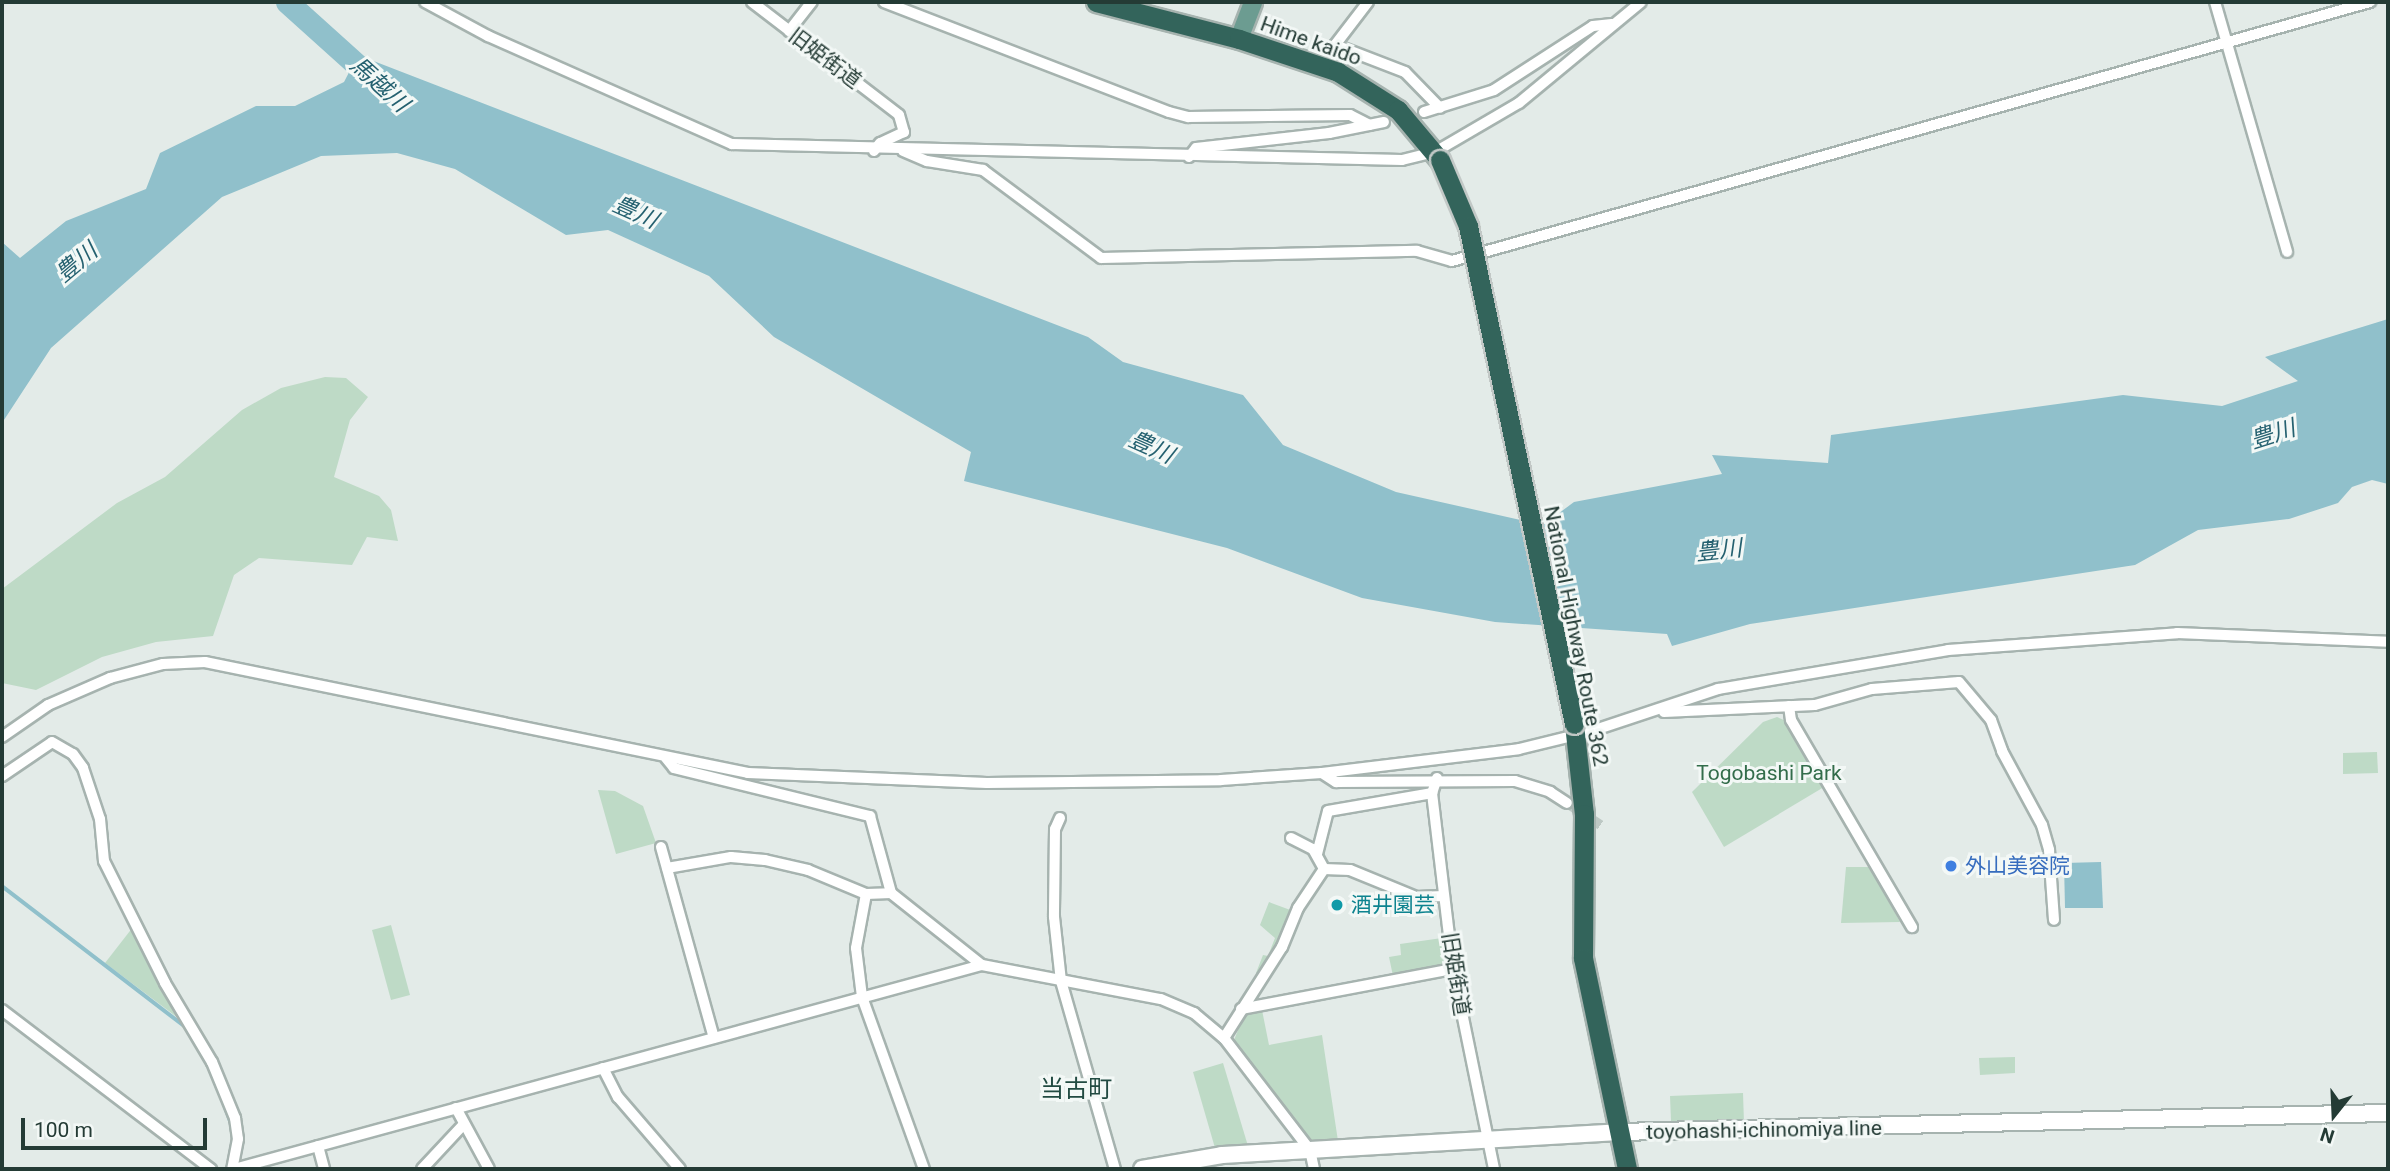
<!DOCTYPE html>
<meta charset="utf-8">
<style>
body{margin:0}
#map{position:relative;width:2390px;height:1171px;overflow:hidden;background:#e3ebe8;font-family:Roboto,"Noto Sans JP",sans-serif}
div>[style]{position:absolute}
.green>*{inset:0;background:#bedac6}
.water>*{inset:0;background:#90c0cb}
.stream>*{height:3.5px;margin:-1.75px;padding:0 1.75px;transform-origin:1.75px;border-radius:1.75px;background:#90c0cb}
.river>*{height:23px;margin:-11.5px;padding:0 11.5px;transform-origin:11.5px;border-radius:11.5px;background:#90c0cb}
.street-tunnel>*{height:10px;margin-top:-5px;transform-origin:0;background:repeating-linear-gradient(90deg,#bdc8c4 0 10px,transparent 0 15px)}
.roads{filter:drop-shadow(2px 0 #a6b3af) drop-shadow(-2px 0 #a6b3af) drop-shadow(0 2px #a6b3af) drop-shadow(0 -2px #a6b3af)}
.street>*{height:10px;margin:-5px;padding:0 5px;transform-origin:5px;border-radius:5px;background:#fff}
.secondary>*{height:16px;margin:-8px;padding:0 8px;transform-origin:8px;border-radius:8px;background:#fff}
.primary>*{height:18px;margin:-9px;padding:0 9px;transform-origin:9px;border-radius:9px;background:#6c9c91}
.highway>*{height:19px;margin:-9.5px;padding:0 9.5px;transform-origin:9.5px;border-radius:9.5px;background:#33645b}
.bridges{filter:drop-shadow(2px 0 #c2c8c6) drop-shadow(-2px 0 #c2c8c6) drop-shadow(0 2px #c2c8c6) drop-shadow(0 -2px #c2c8c6)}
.highway-bridge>*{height:19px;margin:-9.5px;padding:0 9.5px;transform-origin:9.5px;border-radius:9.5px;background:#33645b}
.dots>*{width:19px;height:19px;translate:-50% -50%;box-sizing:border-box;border:4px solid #f3f8f6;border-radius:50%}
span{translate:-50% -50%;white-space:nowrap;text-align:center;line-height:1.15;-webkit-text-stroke:6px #f3f8f6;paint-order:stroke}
.street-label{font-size:21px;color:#243b35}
.park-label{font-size:21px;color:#336d4b}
.shop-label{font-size:21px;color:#366cbe}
.left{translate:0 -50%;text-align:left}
.culture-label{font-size:21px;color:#0d838f}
.water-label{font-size:23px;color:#256170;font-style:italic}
.quarter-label{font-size:24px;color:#224b42}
.frame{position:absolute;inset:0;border:4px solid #243b35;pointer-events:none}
.north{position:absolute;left:2299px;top:1080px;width:70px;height:70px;-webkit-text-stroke:5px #f3f8f6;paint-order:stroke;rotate:198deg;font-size:19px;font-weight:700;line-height:28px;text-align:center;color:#243b35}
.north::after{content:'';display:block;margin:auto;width:24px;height:32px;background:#243b35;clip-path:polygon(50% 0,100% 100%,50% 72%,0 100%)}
.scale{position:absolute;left:21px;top:1118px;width:186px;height:32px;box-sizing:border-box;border:4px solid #243b35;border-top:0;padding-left:9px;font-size:21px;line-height:24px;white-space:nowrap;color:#243b35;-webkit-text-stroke:5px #f3f8f6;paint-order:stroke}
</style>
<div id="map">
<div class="green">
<i style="clip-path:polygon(325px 377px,346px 378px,368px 397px,350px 420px,334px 477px,379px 496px,391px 510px,398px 541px,367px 537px,352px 565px,259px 558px,234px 575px,213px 636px,156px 642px,102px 657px,36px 690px,2px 683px,2px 589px,117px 503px,165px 477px,242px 410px,281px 388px)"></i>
<i style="clip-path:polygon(1777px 717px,1786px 721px,1824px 787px,1724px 847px,1692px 792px,1763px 722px)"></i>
<i style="clip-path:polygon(2377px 752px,2378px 773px,2343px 774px,2343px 753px)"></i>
<i style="clip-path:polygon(598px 790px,615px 791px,643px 806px,656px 843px,616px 854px)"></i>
<i style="clip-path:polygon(1846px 867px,1870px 867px,1900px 922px,1841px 923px)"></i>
<i style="clip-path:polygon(1269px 902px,1293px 911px,1279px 946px,1259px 976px,1256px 973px,1263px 955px,1268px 956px,1275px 938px,1260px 925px)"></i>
<i style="clip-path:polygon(391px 925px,410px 995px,391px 1000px,372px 930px)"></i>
<i style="clip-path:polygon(133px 927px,186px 1024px,105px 963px)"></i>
<i style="clip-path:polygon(1442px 938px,1446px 966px,1393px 976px,1389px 957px,1401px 955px,1400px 944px)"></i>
<i style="clip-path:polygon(1262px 1010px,1269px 1045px,1322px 1035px,1338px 1141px,1312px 1142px,1234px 1040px,1245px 1013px)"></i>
<i style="clip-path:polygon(2015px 1057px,2015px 1073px,1980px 1075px,1979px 1058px)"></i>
<i style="clip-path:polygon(1223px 1063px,1248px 1146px,1215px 1148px,1193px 1072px)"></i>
<i style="clip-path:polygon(1743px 1093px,1744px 1123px,1671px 1121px,1670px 1096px)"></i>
</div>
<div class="water">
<i style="clip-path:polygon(358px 55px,1088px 337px,1123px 362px,1243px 395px,1283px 445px,1396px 492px,1543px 525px,1574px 502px,1722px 474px,1712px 455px,1828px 463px,1831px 435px,2123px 395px,2222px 406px,2298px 381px,2265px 357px,2388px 319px,2388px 484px,2372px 480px,2352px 487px,2338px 503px,2289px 519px,2198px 530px,2135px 565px,1750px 624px,1672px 646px,1667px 634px,1495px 622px,1362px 598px,1227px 548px,964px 481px,971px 452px,774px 337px,709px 276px,608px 230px,566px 235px,455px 169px,397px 153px,321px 156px,222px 197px,51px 348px,2px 423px,2px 242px,20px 258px,66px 221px,146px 189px,160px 153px,256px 106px,295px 106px,344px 82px)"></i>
<i style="clip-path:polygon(2101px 862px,2103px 908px,2065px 908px,2064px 863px)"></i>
</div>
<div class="stream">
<i style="left:2px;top:886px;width:232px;rotate:37.5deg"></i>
<i style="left:225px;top:1106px;width:20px;rotate:70deg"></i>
</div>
<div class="river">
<i style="left:287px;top:2px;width:120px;rotate:42deg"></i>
</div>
<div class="street-tunnel">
<i style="left:1567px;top:803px;width:42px;rotate:33.3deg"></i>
</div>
<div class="roads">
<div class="street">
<i style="left:425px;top:2px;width:72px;rotate:28.4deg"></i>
<i style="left:488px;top:36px;width:267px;rotate:23.9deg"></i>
<i style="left:732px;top:144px;width:670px;rotate:1.37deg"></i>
<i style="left:1402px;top:160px;width:34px;rotate:-14deg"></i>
<i style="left:1435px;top:152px;width:97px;rotate:-30.3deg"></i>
<i style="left:1519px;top:103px;width:158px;rotate:-39.6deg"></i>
<i style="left:752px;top:2px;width:185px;rotate:37.5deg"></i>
<i style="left:899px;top:115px;width:18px;rotate:74deg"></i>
<i style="left:904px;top:132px;width:26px;rotate:155deg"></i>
<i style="left:880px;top:143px;width:10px;rotate:127deg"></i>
<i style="left:884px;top:2px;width:305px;rotate:21.1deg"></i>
<i style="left:1169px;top:112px;width:20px;rotate:15deg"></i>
<i style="left:1188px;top:117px;width:162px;rotate:-0.7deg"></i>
<i style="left:1350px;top:115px;width:22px;rotate:27deg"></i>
<i style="left:1368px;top:2px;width:54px;rotate:127.5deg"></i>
<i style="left:1335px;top:45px;width:75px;rotate:21.1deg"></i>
<i style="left:1405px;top:72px;width:50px;rotate:45.8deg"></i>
<i style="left:2215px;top:2px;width:260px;rotate:73.9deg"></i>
<i style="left:789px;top:31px;width:37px;rotate:-52deg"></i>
<i style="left:1424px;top:112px;width:73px;rotate:-17.4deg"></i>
<i style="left:1494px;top:90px;width:118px;rotate:-32.9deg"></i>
<i style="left:1593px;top:26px;width:19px;rotate:-6deg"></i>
<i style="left:903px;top:151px;width:26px;rotate:23deg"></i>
<i style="left:927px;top:161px;width:57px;rotate:9.1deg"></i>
<i style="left:983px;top:170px;width:147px;rotate:36.7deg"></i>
<i style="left:1101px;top:258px;width:316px;rotate:-1.3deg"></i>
<i style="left:1417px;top:251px;width:36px;rotate:16deg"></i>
<i style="left:1452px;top:261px;width:954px;rotate:-15.76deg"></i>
<i style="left:1189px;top:157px;width:11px;rotate:-52deg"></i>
<i style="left:1196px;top:148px;width:134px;rotate:-6.4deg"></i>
<i style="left:1329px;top:133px;width:56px;rotate:-11.3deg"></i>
<i style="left:1789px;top:706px;width:14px;rotate:82deg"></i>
<i style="left:1791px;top:720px;width:240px;rotate:59.7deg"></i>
<i style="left:1664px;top:712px;width:151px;rotate:-2.7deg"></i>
<i style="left:1815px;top:705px;width:59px;rotate:-15.7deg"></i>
<i style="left:1872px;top:689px;width:87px;rotate:-4.6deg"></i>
<i style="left:1959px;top:682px;width:50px;rotate:49.9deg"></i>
<i style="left:1991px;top:720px;width:33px;rotate:70deg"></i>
<i style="left:2002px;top:751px;width:84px;rotate:61.6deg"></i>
<i style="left:2042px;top:825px;width:26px;rotate:74deg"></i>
<i style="left:2049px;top:850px;width:70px;rotate:85.9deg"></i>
<i style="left:2px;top:737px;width:56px;rotate:-34.8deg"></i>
<i style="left:48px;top:705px;width:68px;rotate:-23.5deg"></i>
<i style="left:110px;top:678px;width:55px;rotate:-14.8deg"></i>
<i style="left:163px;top:664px;width:42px;rotate:-2.7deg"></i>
<i style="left:205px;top:662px;width:554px;rotate:11.55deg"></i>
<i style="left:748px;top:773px;width:239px;rotate:2.4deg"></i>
<i style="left:987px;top:783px;width:234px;rotate:-0.7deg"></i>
<i style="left:1221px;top:780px;width:101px;rotate:-4deg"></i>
<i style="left:1322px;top:773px;width:198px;rotate:-6.9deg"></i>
<i style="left:1519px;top:749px;width:72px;rotate:-13.7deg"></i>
<i style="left:1589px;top:732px;width:136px;rotate:-18.4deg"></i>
<i style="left:1718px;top:689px;width:233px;rotate:-9.6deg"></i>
<i style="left:1948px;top:650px;width:230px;rotate:-4.2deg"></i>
<i style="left:2177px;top:633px;width:211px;rotate:2.4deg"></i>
<i style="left:666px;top:758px;width:13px;rotate:51deg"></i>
<i style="left:674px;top:768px;width:202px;rotate:13.8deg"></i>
<i style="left:870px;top:816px;width:80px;rotate:74.7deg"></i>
<i style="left:891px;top:893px;width:116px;rotate:38.4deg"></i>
<i style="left:982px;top:965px;width:182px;rotate:10.8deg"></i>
<i style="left:1161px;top:999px;width:36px;rotate:23deg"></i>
<i style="left:1194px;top:1013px;width:39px;rotate:40deg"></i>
<i style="left:1224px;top:1038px;width:141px;rotate:52.5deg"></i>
<i style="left:1310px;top:1150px;width:19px;rotate:78deg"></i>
<i style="left:1322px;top:773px;width:17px;rotate:33deg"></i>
<i style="left:1336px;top:782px;width:179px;rotate:-0.3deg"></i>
<i style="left:1515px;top:781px;width:37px;rotate:17deg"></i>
<i style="left:1550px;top:792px;width:20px;rotate:33deg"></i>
<i style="left:2px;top:776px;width:60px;rotate:-34.2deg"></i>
<i style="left:52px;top:742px;width:24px;rotate:30deg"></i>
<i style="left:73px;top:754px;width:17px;rotate:54deg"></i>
<i style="left:83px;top:768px;width:54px;rotate:71.6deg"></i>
<i style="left:100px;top:819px;width:42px;rotate:84.6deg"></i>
<i style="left:104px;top:861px;width:136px;rotate:63.4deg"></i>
<i style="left:165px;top:983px;width:92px;rotate:59.3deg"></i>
<i style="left:212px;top:1062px;width:61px;rotate:67.7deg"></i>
<i style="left:235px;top:1118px;width:21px;rotate:82deg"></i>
<i style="left:238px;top:1139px;width:31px;rotate:101deg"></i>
<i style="left:1437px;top:778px;width:16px;rotate:108deg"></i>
<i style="left:1432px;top:793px;width:177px;rotate:83.2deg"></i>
<i style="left:1453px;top:969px;width:204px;rotate:78.4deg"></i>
<i style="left:1060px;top:818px;width:12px;rotate:114deg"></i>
<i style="left:1055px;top:829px;width:88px;rotate:90.7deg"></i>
<i style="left:1054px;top:917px;width:64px;rotate:83.8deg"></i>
<i style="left:1061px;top:981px;width:196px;rotate:74deg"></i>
<i style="left:1291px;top:838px;width:25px;rotate:27deg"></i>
<i style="left:1313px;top:849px;width:23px;rotate:61deg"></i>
<i style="left:1324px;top:869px;width:26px;rotate:2deg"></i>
<i style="left:1350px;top:870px;width:71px;rotate:22.2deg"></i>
<i style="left:1416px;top:897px;width:28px;rotate:-2deg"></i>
<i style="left:661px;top:847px;width:198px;rotate:74.5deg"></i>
<i style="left:1317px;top:854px;width:44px;rotate:-75.7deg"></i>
<i style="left:1328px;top:811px;width:106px;rotate:-9.8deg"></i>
<i style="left:667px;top:868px;width:65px;rotate:-9.8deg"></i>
<i style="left:731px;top:857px;width:34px;rotate:5deg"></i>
<i style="left:765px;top:860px;width:44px;rotate:13.1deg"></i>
<i style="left:808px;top:870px;width:63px;rotate:22.5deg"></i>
<i style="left:866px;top:894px;width:25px;rotate:-2deg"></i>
<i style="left:866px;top:894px;width:55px;rotate:100.5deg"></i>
<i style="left:856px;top:948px;width:49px;rotate:83deg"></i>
<i style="left:862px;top:997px;width:183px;rotate:70.2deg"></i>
<i style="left:1241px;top:1009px;width:216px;rotate:-10.7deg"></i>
<i style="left:2px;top:1010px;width:263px;rotate:37.3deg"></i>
<i style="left:1224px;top:1038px;width:108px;rotate:-57.5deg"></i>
<i style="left:1282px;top:947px;width:42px;rotate:-67.7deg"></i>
<i style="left:1298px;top:908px;width:47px;rotate:-56.3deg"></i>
<i style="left:603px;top:1068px;width:33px;rotate:63deg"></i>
<i style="left:618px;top:1097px;width:95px;rotate:49.3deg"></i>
<i style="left:456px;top:1108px;width:69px;rotate:61.6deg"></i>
<i style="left:318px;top:1146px;width:24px;rotate:75deg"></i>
<i style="left:234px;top:1169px;width:775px;rotate:-15.26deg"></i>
<i style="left:422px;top:1169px;width:60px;rotate:-47deg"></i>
</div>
<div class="secondary">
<i style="left:1142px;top:1169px;width:81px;rotate:-9.9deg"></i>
<i style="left:1222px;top:1155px;width:398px;rotate:-3.3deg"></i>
<i style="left:1619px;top:1132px;width:769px;rotate:-1.42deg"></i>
</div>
<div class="primary">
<i style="left:1239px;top:39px;width:40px;rotate:-69deg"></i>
</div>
<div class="highway">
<i style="left:1096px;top:2px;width:148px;rotate:14.5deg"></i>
<i style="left:1239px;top:39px;width:104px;rotate:18.4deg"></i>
<i style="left:1338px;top:72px;width:71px;rotate:32.3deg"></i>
<i style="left:1398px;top:110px;width:65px;rotate:50deg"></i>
<i style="left:1574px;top:724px;width:91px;rotate:83.7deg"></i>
<i style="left:1584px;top:814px;width:144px;rotate:90.4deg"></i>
<i style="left:1583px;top:958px;width:216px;rotate:78.2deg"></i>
</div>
</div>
<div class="bridges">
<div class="highway-bridge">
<i style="left:1440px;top:160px;width:72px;rotate:67deg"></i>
<i style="left:1468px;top:226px;width:509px;rotate:77.98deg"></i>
</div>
</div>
<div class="dots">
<i style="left:1951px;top:866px;background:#3f7fe0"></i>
<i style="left:1337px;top:905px;background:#0f9aa8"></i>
</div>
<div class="street-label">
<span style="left:1311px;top:41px;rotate:20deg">Hime kaido</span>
<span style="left:825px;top:58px;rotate:37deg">旧姫街道</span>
<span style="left:1576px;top:636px;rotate:79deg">National Highway Route 362</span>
<span style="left:1456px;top:974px;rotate:81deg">旧姫街道</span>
<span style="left:1764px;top:1130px;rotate:-1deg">toyohashi-ichinomiya line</span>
</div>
<div class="park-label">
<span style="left:1769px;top:773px">Togobashi Park</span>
</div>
<div class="shop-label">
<span class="left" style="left:1965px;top:866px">外山美容院</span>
</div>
<div class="culture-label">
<span class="left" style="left:1351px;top:905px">酒井園芸</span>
</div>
<div class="water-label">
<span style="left:379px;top:85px;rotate:42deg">馬越川</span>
<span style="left:635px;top:213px;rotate:24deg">豊川</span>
<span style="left:77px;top:263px;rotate:-40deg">豊川</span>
<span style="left:2273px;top:435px;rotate:-18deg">豊川</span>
<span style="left:1151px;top:448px;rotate:24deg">豊川</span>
<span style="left:1719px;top:551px;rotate:-6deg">豊川</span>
</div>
<div class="quarter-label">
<span style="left:1076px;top:1090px">当古町</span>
</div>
<div class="frame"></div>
<div class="north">N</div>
<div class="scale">100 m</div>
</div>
